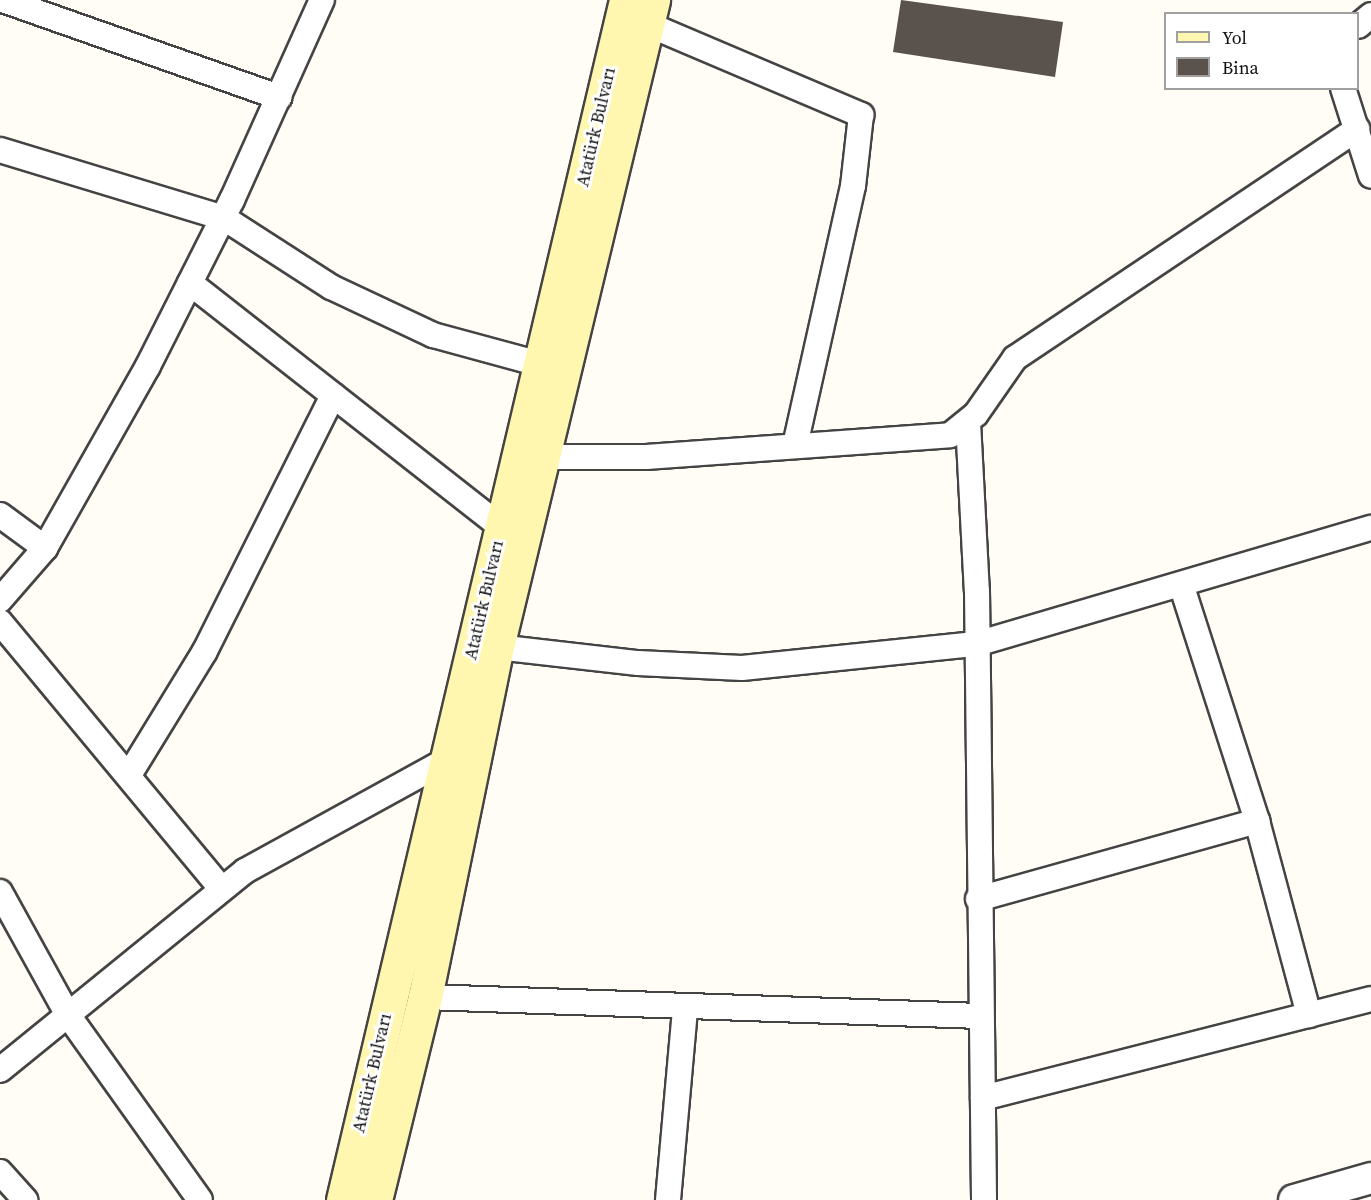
<!DOCTYPE html>
<meta charset="utf-8">
<style>
body{margin:0}
#map{position:relative;width:1371px;height:1200px;overflow:hidden;background:#fffdf5;font-family:"Source Serif 4",serif}
div>[style]{position:absolute}
.building>*{inset:0;background:#5a524d}
.roads{filter:drop-shadow(2px 0 #444) drop-shadow(-2px 0 #444) drop-shadow(0 2px #444) drop-shadow(0 -2px #444)}
.minor>*{height:24px;margin:-12px;padding:0 12px;transform-origin:12px;border-radius:12px;background:#fff}
.tertiary>*{height:30px;margin:-15px;padding:0 15px;transform-origin:15px;border-radius:15px;background:#fff}
.secondary>*{height:33px;margin:-16.5px;padding:0 16.5px;transform-origin:16.5px;border-radius:16.5px;background:#fff6b0}
span{translate:-50% -50%;white-space:nowrap;text-align:center;line-height:1.15;-webkit-text-stroke:6px #fff;paint-order:stroke}
.street-label{font-size:18px;color:#111}
.legend{position:absolute;left:1164px;top:12px;width:195px;height:78px;box-sizing:border-box;background:#fff;border:2px solid #a0a0a0;margin:0;padding:8px 10px;list-style:none;font-size:18px;color:#111}
.legend li{display:flex;align-items:center;gap:12px;height:30px}
.legend b{width:30px;border:2px solid #a0a0a0}
</style>
<div id="map">
<div class="building">
<i style="clip-path:polygon(901px 0,1063px 22px,1055px 77px,893px 52px)"></i>
</div>
<div class="roads">
<div class="minor">
<i style="left:3px;top:0;width:293px;rotate:19.4deg"></i>
<i style="left:647px;top:24px;width:233px;rotate:23deg"></i>
<i style="left:861px;top:115px;width:71px;rotate:96.4deg"></i>
<i style="left:853px;top:186px;width:266px;rotate:102.6deg"></i>
<i style="left:1358px;top:26px;width:17px;rotate:-40deg"></i>
<i style="left:1343px;top:88px;width:92px;rotate:72.3deg"></i>
<i style="left:0;top:150px;width:234px;rotate:16.9deg"></i>
<i style="left:224px;top:218px;width:127px;rotate:32.8deg"></i>
<i style="left:331px;top:287px;width:113px;rotate:25.2deg"></i>
<i style="left:433px;top:335px;width:111px;rotate:15.2deg"></i>
<i style="left:190px;top:283px;width:395px;rotate:38.1deg"></i>
<i style="left:968px;top:422px;width:169px;rotate:87deg"></i>
<i style="left:977px;top:591px;width:609px;rotate:89.34deg"></i>
<i style="left:543px;top:457px;width:103px"></i>
<i style="left:646px;top:457px;width:305px;rotate:-4.1deg"></i>
<i style="left:950px;top:435px;width:33px;rotate:-39deg"></i>
<i style="left:976px;top:414px;width:68px;rotate:-55.1deg"></i>
<i style="left:1015px;top:358px;width:412px;rotate:-33.8deg"></i>
<i style="left:0;top:515px;width:56px;rotate:36.3deg"></i>
<i style="left:1182px;top:587px;width:246px;rotate:72.2deg"></i>
<i style="left:1257px;top:821px;width:201px;rotate:75deg"></i>
<i style="left:0;top:600px;width:69px;rotate:-49.1deg"></i>
<i style="left:45px;top:548px;width:209px;rotate:-60.5deg"></i>
<i style="left:148px;top:366px;width:186px;rotate:-63.2deg"></i>
<i style="left:232px;top:200px;width:219px;rotate:-65.8deg"></i>
<i style="left:0;top:622px;width:347px;rotate:50.3deg"></i>
<i style="left:497px;top:647px;width:142px;rotate:6.5deg"></i>
<i style="left:638px;top:663px;width:104px;rotate:2.8deg"></i>
<i style="left:742px;top:668px;width:235px;rotate:-5.9deg"></i>
<i style="left:976px;top:644px;width:412px;rotate:-16.4deg"></i>
<i style="left:129px;top:775px;width:145px;rotate:-58.5deg"></i>
<i style="left:205px;top:651px;width:286px;rotate:-63.4deg"></i>
<i style="left:0;top:892px;width:141px;rotate:61.1deg"></i>
<i style="left:68px;top:1015px;width:227px;rotate:54.5deg"></i>
<i style="left:978px;top:899px;width:290px;rotate:-15.6deg"></i>
<i style="left:425px;top:997px;width:556px;rotate:1.96deg"></i>
<i style="left:0;top:1070px;width:316px;rotate:-39.1deg"></i>
<i style="left:245px;top:871px;width:228px;rotate:-28.8deg"></i>
<i style="left:983px;top:1098px;width:400px;rotate:-14.3deg"></i>
<i style="left:0;top:1172px;width:38px;rotate:48deg"></i>
<i style="left:668px;top:1200px;width:193px;rotate:-84.9deg"></i>
</div>
<div class="tertiary">
<i style="left:1294px;top:1200px;width:80px;rotate:-15.9deg"></i>
</div>
<div class="secondary">
<i style="left:343px;top:1200px;width:1233px;rotate:-76.73deg"></i>
<i style="left:375px;top:1200px;width:209px;rotate:-76.2deg"></i>
<i style="left:425px;top:997px;width:357px;rotate:-78.4deg"></i>
<i style="left:497px;top:647px;width:666px;rotate:-76.44deg"></i>
</div>
</div>
<div class="street-label">
<span style="left:596px;top:127px;rotate:-77deg">Atatürk Bulvarı</span>
<span style="left:484px;top:600px;rotate:-77deg">Atatürk Bulvarı</span>
<span style="left:372px;top:1073px;rotate:-77deg">Atatürk Bulvarı</span>
</div>
<ul class="legend">
<li><b style="height:8px;background:#fff6b0"></b>Yol</li>
<li><b style="height:16px;background:#5a524d"></b>Bina</li>
</ul>
</div>
